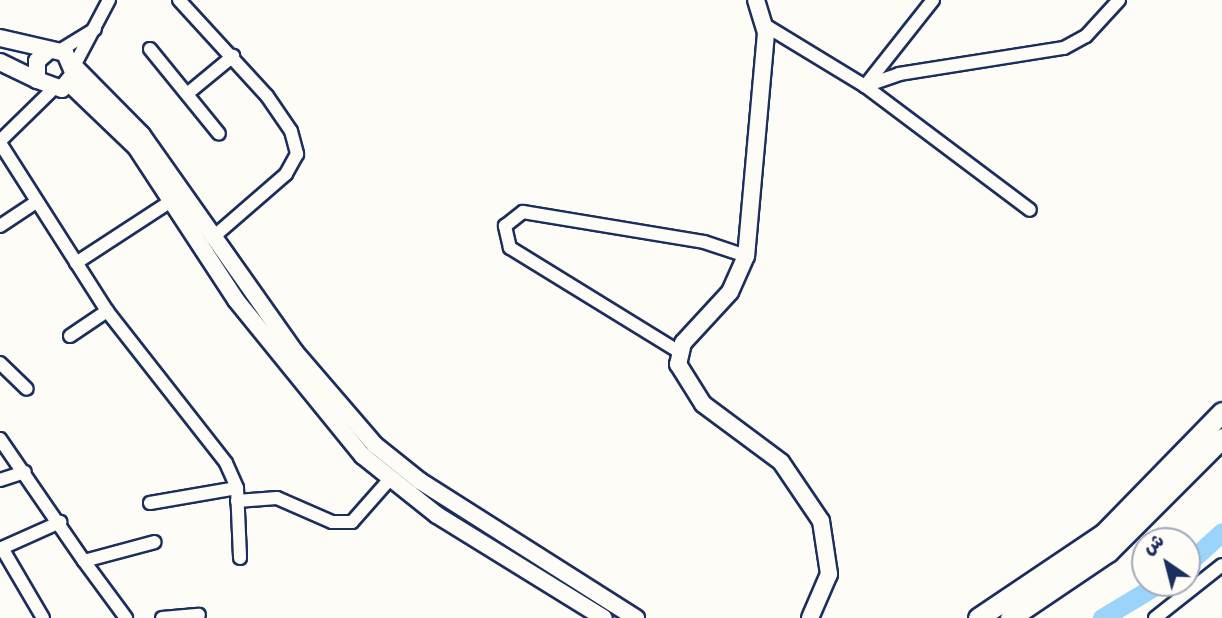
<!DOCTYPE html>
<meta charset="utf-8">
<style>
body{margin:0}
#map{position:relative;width:1222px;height:618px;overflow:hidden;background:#fdfcf7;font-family:Dekko,"Playpen Sans Arabic",sans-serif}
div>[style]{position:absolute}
.river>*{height:19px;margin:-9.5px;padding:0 9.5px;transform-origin:9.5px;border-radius:9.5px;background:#9ad4fa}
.roads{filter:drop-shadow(2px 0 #1b2f5e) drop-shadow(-2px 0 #1b2f5e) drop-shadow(0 2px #1b2f5e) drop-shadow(0 -2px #1b2f5e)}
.minor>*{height:12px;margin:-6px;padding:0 6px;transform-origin:6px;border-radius:6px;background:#fdfcf7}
.major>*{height:16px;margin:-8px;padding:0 8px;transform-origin:8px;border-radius:8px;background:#fdfcf7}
.highway>*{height:19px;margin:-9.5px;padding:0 9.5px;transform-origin:9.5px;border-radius:9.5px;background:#fdfcf7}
span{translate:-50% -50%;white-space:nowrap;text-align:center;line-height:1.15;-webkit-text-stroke:5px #fdfcf7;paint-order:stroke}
.north{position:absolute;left:1131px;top:527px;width:70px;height:70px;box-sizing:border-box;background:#fdfcf7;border:2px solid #a3aaba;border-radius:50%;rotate:325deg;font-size:19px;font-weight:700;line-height:28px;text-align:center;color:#1b2f5e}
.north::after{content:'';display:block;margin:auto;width:24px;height:32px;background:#1b2f5e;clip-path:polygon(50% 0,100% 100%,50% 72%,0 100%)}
</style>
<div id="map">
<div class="river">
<i style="left:1187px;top:564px;width:47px;rotate:-42.4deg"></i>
<i style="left:1102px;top:618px;width:68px;rotate:-31.1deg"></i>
</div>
<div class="roads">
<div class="minor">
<i style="left:179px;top:0;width:130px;rotate:47.5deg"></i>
<i style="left:267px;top:96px;width:42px;rotate:55.6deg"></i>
<i style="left:291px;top:131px;width:24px;rotate:75deg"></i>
<i style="left:297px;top:154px;width:23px;rotate:119deg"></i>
<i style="left:286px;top:174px;width:98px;rotate:139.1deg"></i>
<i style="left:933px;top:0;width:110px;rotate:128.3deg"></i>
<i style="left:865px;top:86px;width:206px;rotate:36.9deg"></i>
<i style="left:763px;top:24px;width:119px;rotate:31.3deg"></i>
<i style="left:865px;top:86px;width:36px;rotate:-19deg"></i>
<i style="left:899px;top:74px;width:167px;rotate:-9deg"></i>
<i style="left:1064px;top:48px;width:25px;rotate:-29deg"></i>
<i style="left:1086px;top:36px;width:49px;rotate:-47.5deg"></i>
<i style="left:150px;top:49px;width:109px;rotate:50.9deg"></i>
<i style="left:59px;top:51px;width:42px;rotate:-31.4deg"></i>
<i style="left:74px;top:66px;width:75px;rotate:-62.1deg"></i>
<i style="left:187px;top:94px;width:60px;rotate:-39.6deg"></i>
<i style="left:0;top:141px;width:73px;rotate:-44.4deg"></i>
<i style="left:0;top:143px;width:199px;rotate:57.5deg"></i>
<i style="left:107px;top:311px;width:193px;rotate:51.9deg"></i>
<i style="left:226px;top:463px;width:27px;rotate:66deg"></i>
<i style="left:237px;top:488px;width:70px;rotate:87.5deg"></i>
<i style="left:0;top:226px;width:43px;rotate:-33.7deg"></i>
<i style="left:76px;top:263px;width:113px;rotate:-33.1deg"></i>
<i style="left:70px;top:336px;width:45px;rotate:-34deg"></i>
<i style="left:681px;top:353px;width:201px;rotate:-148.4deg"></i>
<i style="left:510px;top:248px;width:23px;rotate:-103deg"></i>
<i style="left:505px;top:226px;width:23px;rotate:-38deg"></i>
<i style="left:523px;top:212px;width:183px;rotate:9.4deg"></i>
<i style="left:704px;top:242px;width:44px;rotate:18.4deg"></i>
<i style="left:0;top:363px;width:37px;rotate:44deg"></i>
<i style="left:0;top:439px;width:148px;rotate:55.5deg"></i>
<i style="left:84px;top:561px;width:73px;rotate:-15deg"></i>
<i style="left:0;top:480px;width:26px;rotate:-18deg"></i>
<i style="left:237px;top:501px;width:40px;rotate:-4.3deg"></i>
<i style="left:277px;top:498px;width:60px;rotate:23.6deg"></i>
<i style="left:332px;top:522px;width:20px"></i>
<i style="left:352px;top:522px;width:56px;rotate:-48.6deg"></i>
<i style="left:150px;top:503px;width:88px;rotate:-9.8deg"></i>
<i style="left:84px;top:561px;width:71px;rotate:53.6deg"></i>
<i style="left:43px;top:618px;width:81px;rotate:-120.4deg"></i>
<i style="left:2px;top:548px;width:64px;rotate:-24.1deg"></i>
<i style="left:162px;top:618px;width:37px;rotate:-5deg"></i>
<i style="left:1155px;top:618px;width:85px;rotate:-38.3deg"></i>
</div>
<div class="major">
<i style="left:756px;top:0;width:34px;rotate:73deg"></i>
<i style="left:766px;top:33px;width:224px;rotate:95.1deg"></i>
<i style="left:746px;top:256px;width:39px;rotate:114deg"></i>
<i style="left:730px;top:292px;width:69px;rotate:132.7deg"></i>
<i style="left:683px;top:343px;width:22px;rotate:103deg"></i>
<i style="left:678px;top:364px;width:47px;rotate:58deg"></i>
<i style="left:703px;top:404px;width:97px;rotate:36.6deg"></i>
<i style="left:781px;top:462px;width:71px;rotate:55.9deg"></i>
<i style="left:821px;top:521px;width:54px;rotate:81.4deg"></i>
<i style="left:829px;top:574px;width:48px;rotate:113.4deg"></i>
<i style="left:0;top:38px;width:67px;rotate:13deg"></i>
<i style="left:65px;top:53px;width:23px;rotate:67deg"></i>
<i style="left:74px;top:74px;width:19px;rotate:129deg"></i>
<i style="left:62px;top:89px;width:27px;rotate:-160deg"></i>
<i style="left:37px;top:80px;width:19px;rotate:-90deg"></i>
<i style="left:37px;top:61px;width:15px;rotate:-42deg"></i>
<i style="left:0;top:62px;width:41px;rotate:25.9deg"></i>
<i style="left:75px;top:67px;width:95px;rotate:45.4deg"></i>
<i style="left:142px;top:135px;width:266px;rotate:54.8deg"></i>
<i style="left:295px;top:352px;width:123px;rotate:49.3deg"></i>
<i style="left:375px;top:445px;width:58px;rotate:38.7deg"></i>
<i style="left:420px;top:481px;width:256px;rotate:32.4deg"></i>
<i style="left:70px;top:84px;width:91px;rotate:43.7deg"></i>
<i style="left:136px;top:147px;width:183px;rotate:56.8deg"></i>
<i style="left:236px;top:300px;width:201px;rotate:50.9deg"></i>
<i style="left:363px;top:456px;width:95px;rotate:38.6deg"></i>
<i style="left:437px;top:515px;width:196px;rotate:31.7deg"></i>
</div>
<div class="highway">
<i style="left:978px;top:618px;width:152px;rotate:-34deg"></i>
<i style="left:1104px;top:533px;width:169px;rotate:-45.7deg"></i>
<i style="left:1010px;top:618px;width:118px;rotate:-34deg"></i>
<i style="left:1108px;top:552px;width:161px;rotate:-45deg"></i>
</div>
</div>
<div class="north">ش</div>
</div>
